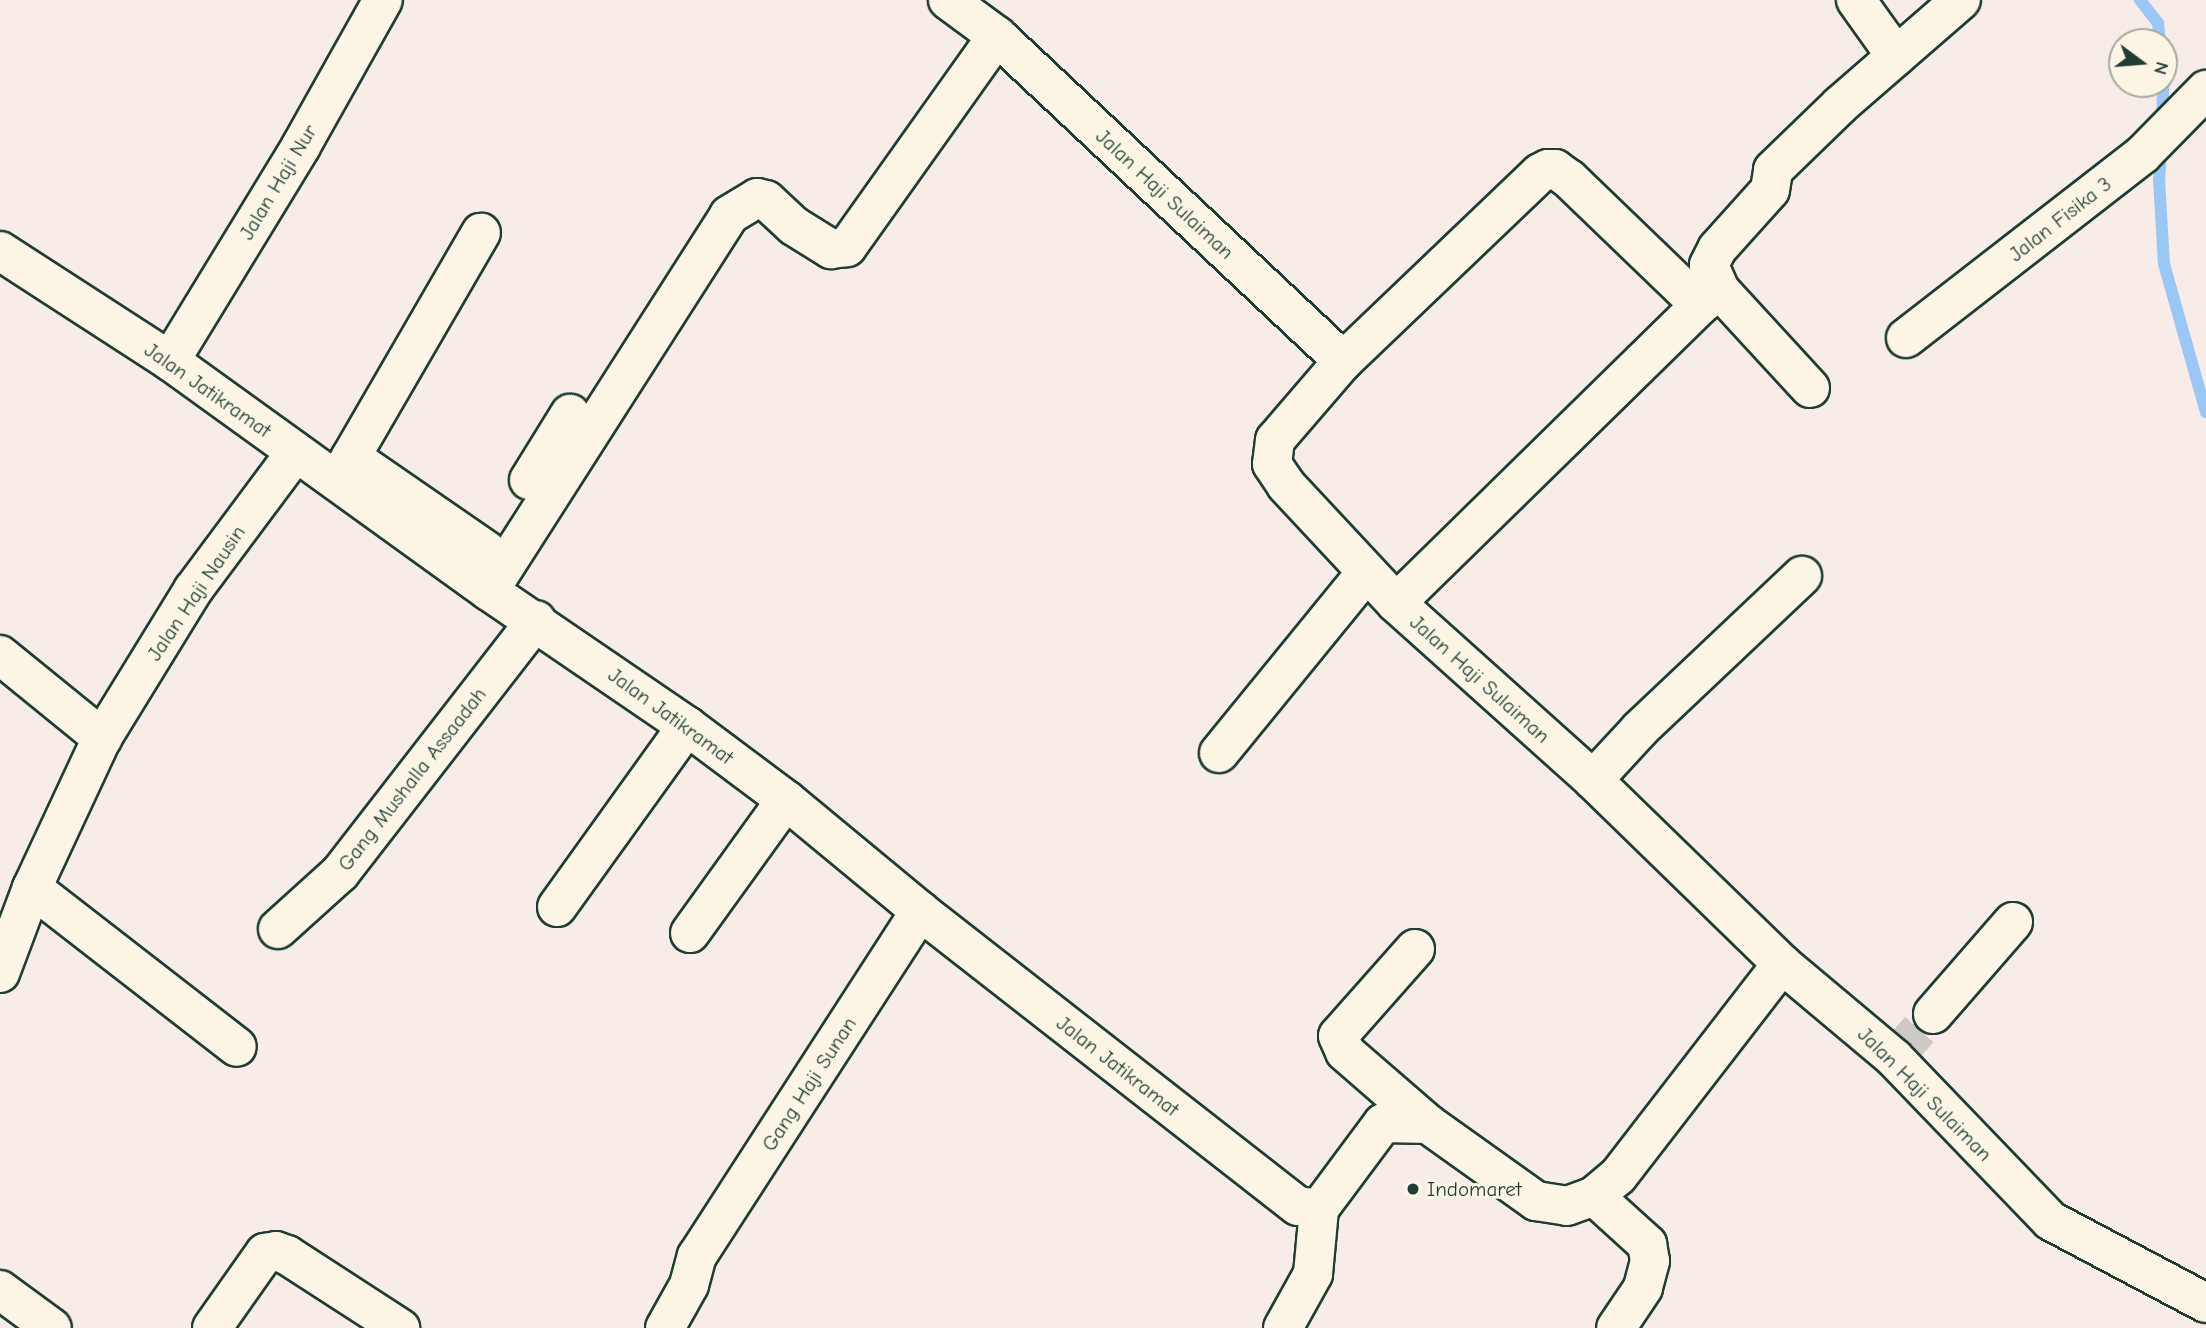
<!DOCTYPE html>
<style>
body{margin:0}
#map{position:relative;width:2206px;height:1328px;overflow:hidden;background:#f8ece9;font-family:"Comic Neue",sans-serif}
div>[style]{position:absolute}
.stream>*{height:12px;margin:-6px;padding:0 6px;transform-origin:6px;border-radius:6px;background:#9bc7f5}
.minor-tunnel>*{height:38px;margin-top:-19px;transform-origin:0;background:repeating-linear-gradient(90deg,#cdc9c5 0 38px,transparent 0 57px)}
.roads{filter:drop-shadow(2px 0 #1f3d34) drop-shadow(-2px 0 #1f3d34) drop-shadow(0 2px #1f3d34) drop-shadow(0 -2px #1f3d34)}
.minor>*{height:38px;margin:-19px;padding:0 19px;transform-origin:19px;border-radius:19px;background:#fcf5e5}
.dots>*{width:19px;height:19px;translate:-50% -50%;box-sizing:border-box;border:4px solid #fcf5e5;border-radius:50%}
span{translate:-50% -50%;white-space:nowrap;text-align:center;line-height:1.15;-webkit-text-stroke:6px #fcf5e5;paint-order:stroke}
.street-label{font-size:21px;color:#1f3d34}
.poi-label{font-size:21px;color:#1f3d34}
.left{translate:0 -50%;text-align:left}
.north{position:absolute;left:2108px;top:28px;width:70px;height:70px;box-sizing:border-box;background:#fcf5e5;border:2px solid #a4ab9e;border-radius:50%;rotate:106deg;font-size:19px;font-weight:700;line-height:28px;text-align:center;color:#1f3d34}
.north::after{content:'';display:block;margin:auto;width:24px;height:32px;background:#1f3d34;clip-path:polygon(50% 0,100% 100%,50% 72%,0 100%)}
</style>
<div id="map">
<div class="stream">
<i style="left:2140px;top:0;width:29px;rotate:52deg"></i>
<i style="left:2158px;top:23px;width:19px;rotate:84deg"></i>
<i style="left:2162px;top:122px;width:38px;rotate:-88deg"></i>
<i style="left:2161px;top:147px;width:33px;rotate:93deg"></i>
<i style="left:2159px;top:180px;width:84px;rotate:86.6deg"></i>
<i style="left:2164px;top:264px;width:154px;rotate:74.2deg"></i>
</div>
<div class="minor-tunnel">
<i style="left:1894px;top:1058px;width:59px;rotate:-48.4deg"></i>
</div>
<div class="roads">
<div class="minor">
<i style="left:948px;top:0;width:61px;rotate:36.3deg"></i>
<i style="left:997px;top:36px;width:475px;rotate:43.2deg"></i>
<i style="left:1856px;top:0;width:69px;rotate:54.5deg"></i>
<i style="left:0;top:251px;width:202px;rotate:32.9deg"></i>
<i style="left:170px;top:361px;width:393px;rotate:35.8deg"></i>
<i style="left:489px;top:591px;width:240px;rotate:34.3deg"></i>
<i style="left:687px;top:726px;width:124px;rotate:36.8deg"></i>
<i style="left:786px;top:800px;width:174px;rotate:39.6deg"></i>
<i style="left:920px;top:911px;width:479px;rotate:38deg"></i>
<i style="left:1298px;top:1206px;width:21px;rotate:8deg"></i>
<i style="left:1700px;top:305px;width:182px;rotate:-136.1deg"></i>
<i style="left:1569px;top:179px;width:17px;rotate:-144deg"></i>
<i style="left:1555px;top:169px;width:7px;rotate:180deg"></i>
<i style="left:1548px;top:169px;width:9px;rotate:153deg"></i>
<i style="left:1540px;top:173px;width:272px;rotate:136.3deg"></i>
<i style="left:1343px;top:361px;width:104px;rotate:130.7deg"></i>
<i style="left:1275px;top:440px;width:24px;rotate:97deg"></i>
<i style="left:1272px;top:464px;width:25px;rotate:56deg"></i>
<i style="left:1286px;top:485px;width:161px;rotate:47deg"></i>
<i style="left:1396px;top:603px;width:265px;rotate:41.9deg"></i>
<i style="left:1593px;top:780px;width:264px;rotate:44.2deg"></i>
<i style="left:1782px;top:964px;width:146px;rotate:40deg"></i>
<i style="left:1894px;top:1058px;width:226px;rotate:46.1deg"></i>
<i style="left:2051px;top:1221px;width:175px;rotate:27.9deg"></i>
<i style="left:1906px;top:338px;width:300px;rotate:-37.8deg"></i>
<i style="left:2143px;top:154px;width:90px;rotate:-45.5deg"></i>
<i style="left:170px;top:361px;width:252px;rotate:-58.6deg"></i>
<i style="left:301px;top:146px;width:167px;rotate:-60.7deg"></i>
<i style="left:1810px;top:388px;width:133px;rotate:-132.6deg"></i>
<i style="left:1720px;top:290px;width:27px;rotate:-114deg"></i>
<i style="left:1709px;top:265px;width:18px;rotate:-63deg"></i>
<i style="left:1717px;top:249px;width:79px;rotate:-48.1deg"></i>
<i style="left:1770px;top:190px;width:20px;rotate:-81deg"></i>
<i style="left:1773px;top:170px;width:93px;rotate:-44.1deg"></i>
<i style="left:1840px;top:105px;width:160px;rotate:-41deg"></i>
<i style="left:351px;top:457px;width:164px;rotate:34.6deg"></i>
<i style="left:529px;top:480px;width:78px;rotate:-58.2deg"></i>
<i style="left:337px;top:481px;width:287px;rotate:-59.9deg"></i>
<i style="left:489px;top:591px;width:446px;rotate:-57.4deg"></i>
<i style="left:729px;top:215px;width:33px;rotate:-31deg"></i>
<i style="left:757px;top:198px;width:9px;rotate:13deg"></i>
<i style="left:766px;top:200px;width:38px;rotate:43deg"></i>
<i style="left:794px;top:226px;width:44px;rotate:31.9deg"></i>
<i style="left:831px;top:249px;width:16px;rotate:-7deg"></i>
<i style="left:847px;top:247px;width:259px;rotate:-54.6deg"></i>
<i style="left:1396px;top:603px;width:426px;rotate:-44.4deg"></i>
<i style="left:1700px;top:305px;width:24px;rotate:-36deg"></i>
<i style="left:0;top:655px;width:132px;rotate:39.1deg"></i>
<i style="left:1219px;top:753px;width:232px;rotate:-50.8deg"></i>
<i style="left:1593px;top:780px;width:69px;rotate:-47.3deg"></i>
<i style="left:1640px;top:729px;width:223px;rotate:-43.4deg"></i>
<i style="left:32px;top:888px;width:259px;rotate:37.8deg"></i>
<i style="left:557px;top:907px;width:223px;rotate:-54.3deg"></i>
<i style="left:278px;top:929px;width:84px;rotate:-42.1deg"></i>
<i style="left:340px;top:873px;width:320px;rotate:-52.2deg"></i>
<i style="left:690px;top:933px;width:164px;rotate:-54.2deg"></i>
<i style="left:1415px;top:949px;width:116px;rotate:131.5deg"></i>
<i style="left:1338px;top:1036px;width:17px;rotate:66deg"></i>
<i style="left:1345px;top:1052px;width:110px;rotate:40.9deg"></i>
<i style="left:0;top:973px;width:91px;rotate:-69.4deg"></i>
<i style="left:32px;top:888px;width:166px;rotate:-65deg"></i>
<i style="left:102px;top:738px;width:174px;rotate:-58.4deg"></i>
<i style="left:193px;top:590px;width:172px;rotate:-53.3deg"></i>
<i style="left:1933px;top:1014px;width:122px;rotate:-49deg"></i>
<i style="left:1594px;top:1196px;width:72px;rotate:42.2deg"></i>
<i style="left:1647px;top:1244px;width:17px;rotate:80deg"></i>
<i style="left:1650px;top:1261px;width:28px;rotate:105deg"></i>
<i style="left:1643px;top:1288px;width:48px;rotate:124deg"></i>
<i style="left:0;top:1290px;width:64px;rotate:36.2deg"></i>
<i style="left:212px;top:1328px;width:92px;rotate:-54.8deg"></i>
<i style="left:265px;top:1253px;width:11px;rotate:-10deg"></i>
<i style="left:276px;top:1251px;width:12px;rotate:20deg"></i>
<i style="left:287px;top:1255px;width:135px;rotate:32.9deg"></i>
<i style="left:665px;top:1328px;width:49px;rotate:-60.8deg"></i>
<i style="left:689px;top:1285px;width:30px;rotate:-75deg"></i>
<i style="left:697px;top:1256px;width:411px;rotate:-57.1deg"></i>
<i style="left:1283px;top:1328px;width:62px;rotate:-60.9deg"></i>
<i style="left:1313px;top:1274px;width:65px;rotate:-84.7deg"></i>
<i style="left:1319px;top:1209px;width:107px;rotate:-53.3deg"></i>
<i style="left:1383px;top:1123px;width:45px;rotate:1.3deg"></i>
<i style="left:1428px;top:1124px;width:133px;rotate:35.5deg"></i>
<i style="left:1536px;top:1201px;width:31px;rotate:9deg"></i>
<i style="left:1567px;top:1206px;width:29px;rotate:-20deg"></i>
<i style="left:1594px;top:1196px;width:31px;rotate:-40deg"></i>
<i style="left:1618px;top:1176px;width:268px;rotate:-52.3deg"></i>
</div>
</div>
<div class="dots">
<i style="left:1413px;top:1189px;background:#1f3d34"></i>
</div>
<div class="street-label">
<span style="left:278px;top:182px;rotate:-59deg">Jalan Haji Nur</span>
<span style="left:1165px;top:194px;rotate:43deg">Jalan Haji Sulaiman</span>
<span style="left:2060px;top:219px;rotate:-38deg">Jalan Fisika 3</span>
<span style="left:208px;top:390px;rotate:35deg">Jalan Jatikramat</span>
<span style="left:196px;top:593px;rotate:-56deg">Jalan Haji Nausin</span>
<span style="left:1480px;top:679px;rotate:42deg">Jalan Haji Sulaiman</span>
<span style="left:671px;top:716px;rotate:36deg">Jalan Jatikramat</span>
<span style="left:412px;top:779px;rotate:-52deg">Gang Mushalla Assaadah</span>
<span style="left:1118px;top:1066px;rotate:38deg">Jalan Jatikramat</span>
<span style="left:809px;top:1084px;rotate:-57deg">Gang Haji Sunan</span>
<span style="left:1925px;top:1094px;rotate:45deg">Jalan Haji Sulaiman</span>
</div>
<div class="poi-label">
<span class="left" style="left:1427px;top:1189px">Indomaret</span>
</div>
<div class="north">N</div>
</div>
